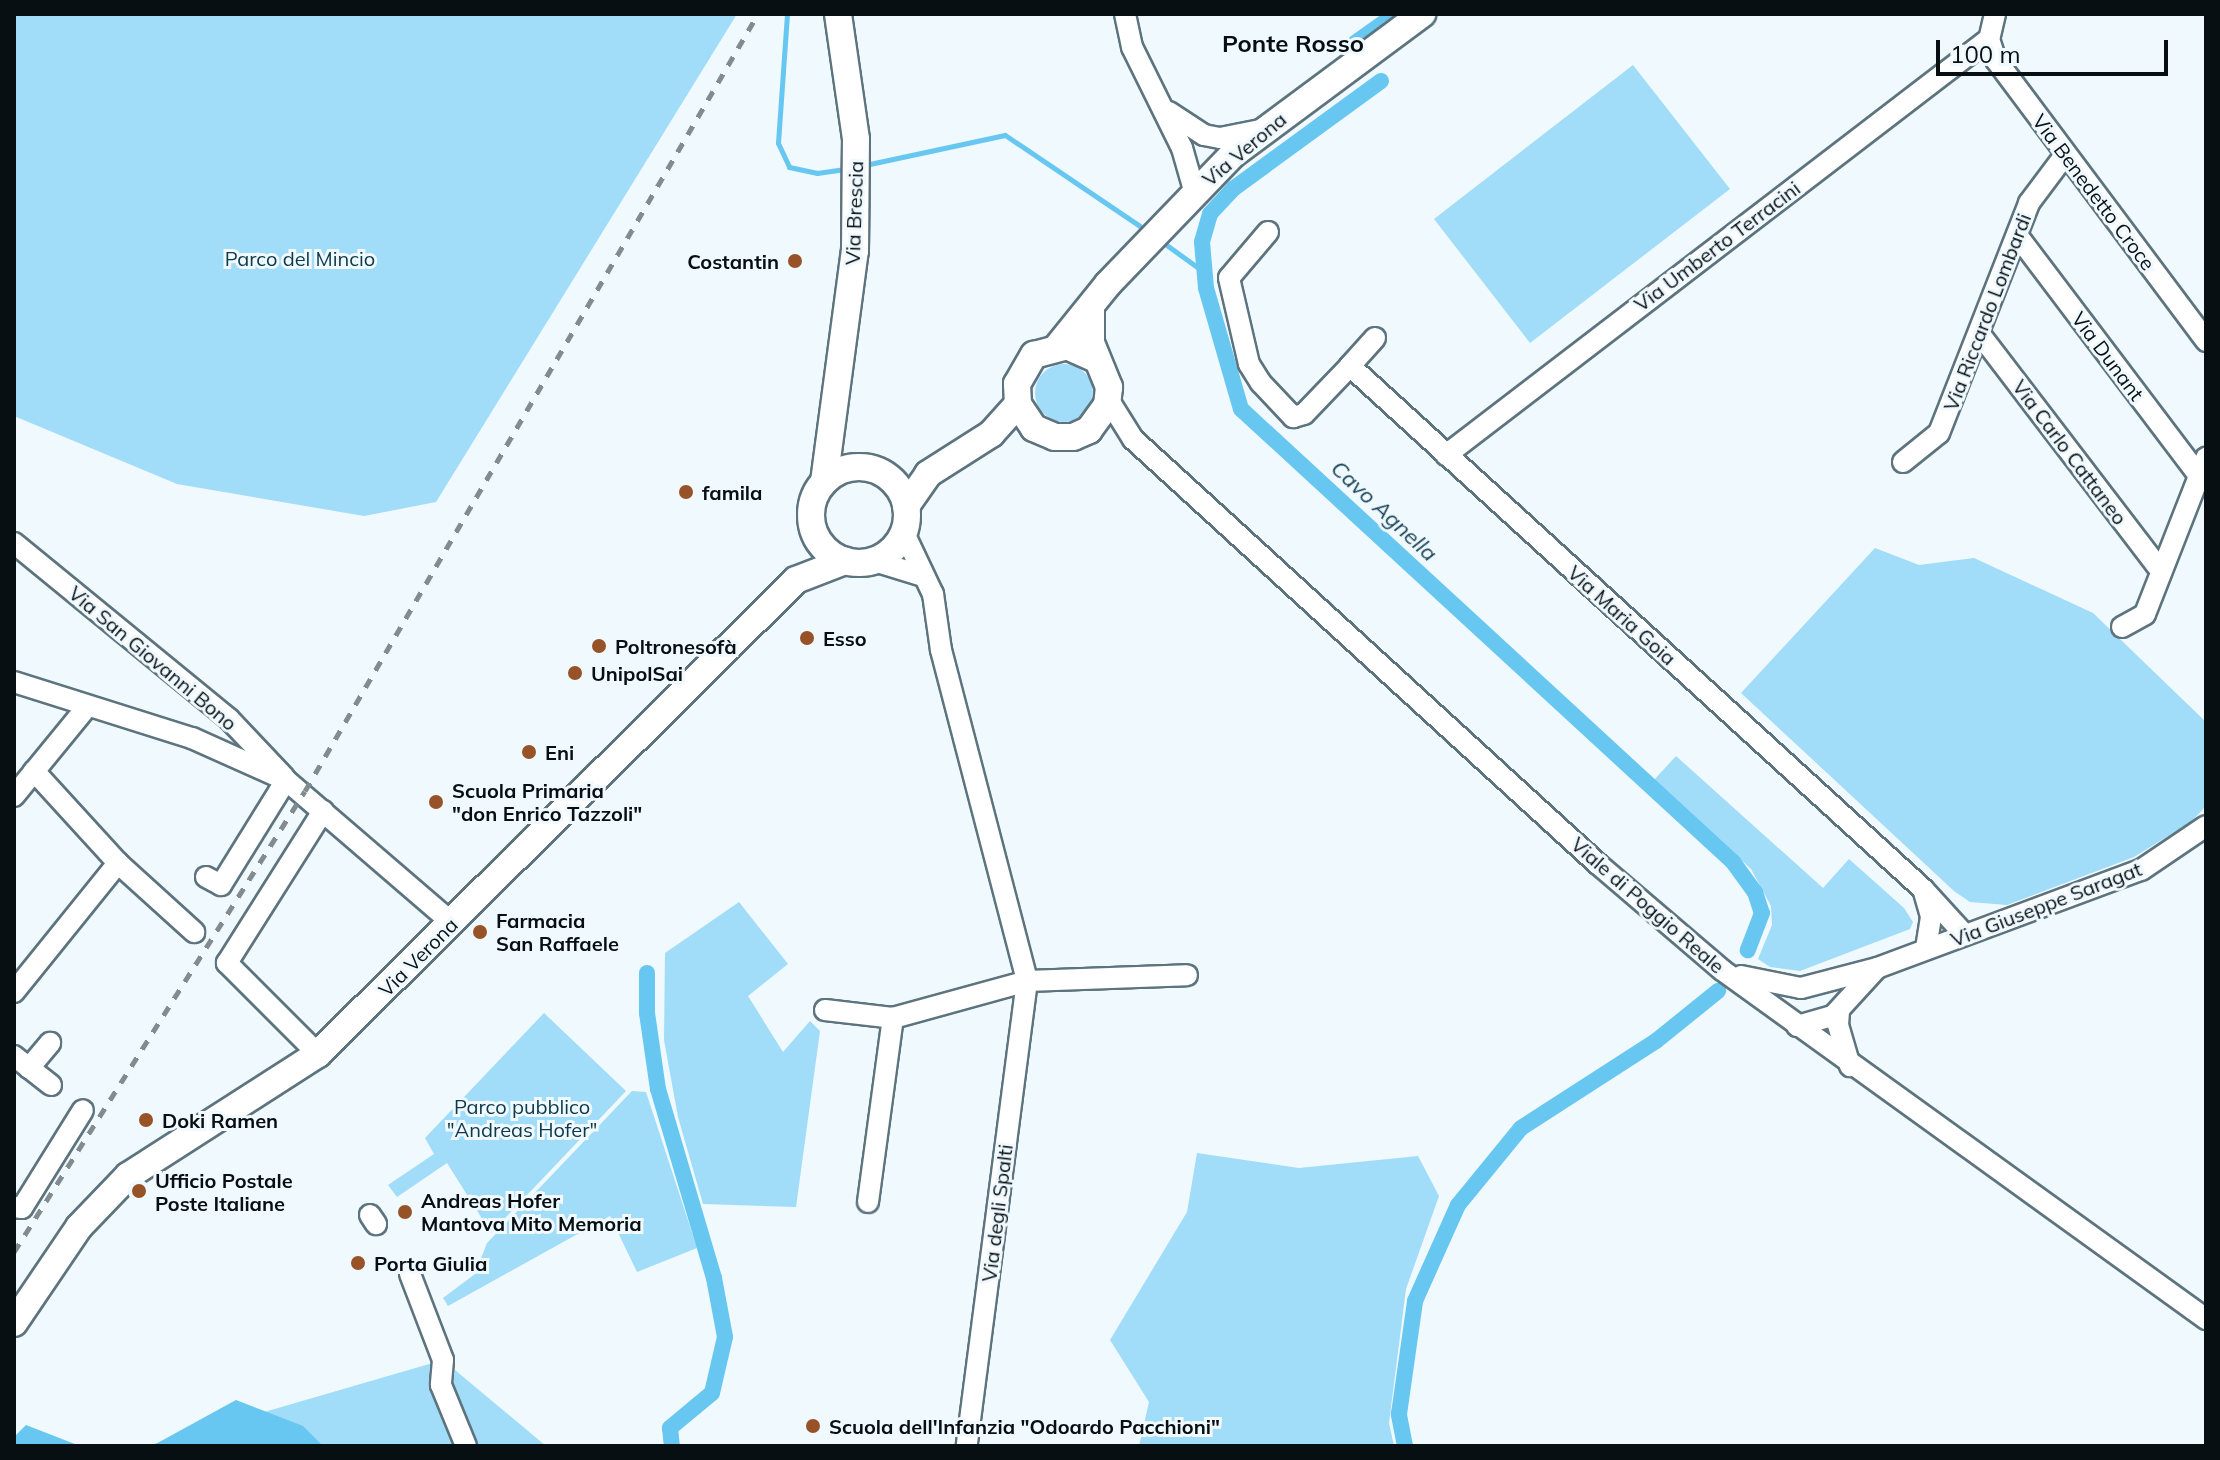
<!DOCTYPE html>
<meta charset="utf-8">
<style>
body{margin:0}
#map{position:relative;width:2220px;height:1460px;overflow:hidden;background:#eff9fe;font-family:Mulish,sans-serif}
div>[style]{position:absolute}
.green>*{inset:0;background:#a1dcf9}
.round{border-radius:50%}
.water>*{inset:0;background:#67c7f1}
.stream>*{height:5px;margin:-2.5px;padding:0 2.5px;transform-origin:2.5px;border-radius:2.5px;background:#67c7f1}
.canal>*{height:16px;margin:-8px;padding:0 8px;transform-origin:8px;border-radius:8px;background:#67c7f1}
.roads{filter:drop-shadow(2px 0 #5d747f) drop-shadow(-2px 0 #5d747f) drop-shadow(0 2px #5d747f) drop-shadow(0 -2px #5d747f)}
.minor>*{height:20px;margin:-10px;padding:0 10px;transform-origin:10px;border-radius:10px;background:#fff}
.major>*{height:26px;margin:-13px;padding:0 13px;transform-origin:13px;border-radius:13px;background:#fff}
.major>.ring{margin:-13px;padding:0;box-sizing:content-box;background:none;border:26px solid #fff;border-radius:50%}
.rail>*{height:5px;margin-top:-2.5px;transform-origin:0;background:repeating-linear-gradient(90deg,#828b8f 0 10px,transparent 0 20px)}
.dots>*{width:22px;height:22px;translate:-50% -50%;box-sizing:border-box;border:4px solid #eff9fe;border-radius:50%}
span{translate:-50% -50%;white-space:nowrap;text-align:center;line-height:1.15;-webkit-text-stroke:6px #eff9fe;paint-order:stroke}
.street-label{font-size:20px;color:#070f13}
.park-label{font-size:20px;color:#0d394a}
.poi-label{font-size:20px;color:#070f13;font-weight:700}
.right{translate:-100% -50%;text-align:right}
.left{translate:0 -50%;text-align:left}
.water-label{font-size:22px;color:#1a4456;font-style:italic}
.quarter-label{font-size:24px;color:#070f13;font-weight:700}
.frame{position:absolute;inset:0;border:16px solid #070f13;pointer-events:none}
.scale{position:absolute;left:1936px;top:40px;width:232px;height:36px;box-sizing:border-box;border:4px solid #070f13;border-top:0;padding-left:10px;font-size:24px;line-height:28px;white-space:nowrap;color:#070f13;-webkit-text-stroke:6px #eff9fe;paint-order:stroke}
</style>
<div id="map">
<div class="green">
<i style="clip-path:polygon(14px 14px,737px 14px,436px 502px,364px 516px,177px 484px,14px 416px)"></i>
<i style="clip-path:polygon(1633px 65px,1730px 189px,1530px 343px,1434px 219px)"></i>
<i class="round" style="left:1035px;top:364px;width:58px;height:58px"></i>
<i style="clip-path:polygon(1875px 548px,1919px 565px,1974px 558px,2093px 613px,2206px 722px,2206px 806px,2191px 822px,2134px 857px,2007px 905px,1970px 902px,1954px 891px,1741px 693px)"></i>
<i style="clip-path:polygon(1676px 756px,1823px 888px,1849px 859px,1904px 908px,1913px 922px,1910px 929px,1800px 971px,1770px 967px,1758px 959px,1772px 925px,1771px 906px,1751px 869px,1654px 780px)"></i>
<i style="clip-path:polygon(739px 902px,788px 964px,748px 996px,783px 1052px,810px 1021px,820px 1031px,796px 1207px,703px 1204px,678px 1117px,664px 1040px,665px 953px)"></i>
<i style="clip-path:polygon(544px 1013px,626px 1091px,491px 1233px,447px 1163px,397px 1197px,388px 1185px,434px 1154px,425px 1138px)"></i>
<i style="clip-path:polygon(632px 1091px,646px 1092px,697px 1248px,637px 1272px,610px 1216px,448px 1306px,443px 1298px,475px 1274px,487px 1243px)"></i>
<i style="clip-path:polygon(1197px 1153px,1299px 1168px,1418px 1156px,1439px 1196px,1406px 1289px,1389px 1423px,1394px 1446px,1139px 1446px,1149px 1402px,1110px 1340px,1187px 1212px)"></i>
<i style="clip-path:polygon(443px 1360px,546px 1446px,147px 1446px)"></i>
</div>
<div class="water">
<i style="clip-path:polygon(236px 1400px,303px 1426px,323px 1446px,152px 1446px)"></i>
<i style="clip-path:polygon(26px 1425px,80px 1446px,14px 1446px,14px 1437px)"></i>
</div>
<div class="stream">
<i style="left:787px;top:14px;width:129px;rotate:94deg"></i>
<i style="left:778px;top:143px;width:26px;rotate:65deg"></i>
<i style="left:789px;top:167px;width:29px;rotate:12deg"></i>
<i style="left:817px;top:173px;width:30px;rotate:-8deg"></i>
<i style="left:865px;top:165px;width:143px;rotate:-12.1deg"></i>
<i style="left:1005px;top:135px;width:170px;rotate:34deg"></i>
<i style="left:1161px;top:241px;width:53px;rotate:35.8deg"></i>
</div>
<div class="canal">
<i style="left:1355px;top:43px;width:50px;rotate:-35.3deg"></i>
<i style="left:1381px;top:81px;width:182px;rotate:143.9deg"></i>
<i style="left:1234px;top:188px;width:35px;rotate:133deg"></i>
<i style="left:1210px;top:214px;width:29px;rotate:106deg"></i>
<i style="left:1202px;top:242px;width:46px;rotate:85deg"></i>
<i style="left:1206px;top:288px;width:126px;rotate:73.9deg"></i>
<i style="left:1241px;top:409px;width:669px;rotate:42.64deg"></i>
<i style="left:1733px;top:862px;width:37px;rotate:54deg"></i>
<i style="left:1755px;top:892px;width:22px;rotate:72deg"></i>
<i style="left:1762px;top:913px;width:40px;rotate:111deg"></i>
<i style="left:647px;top:973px;width:40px;rotate:90deg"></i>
<i style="left:647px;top:1013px;width:77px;rotate:81.8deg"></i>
<i style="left:658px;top:1089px;width:197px;rotate:73.5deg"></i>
<i style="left:714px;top:1278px;width:60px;rotate:79.4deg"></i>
<i style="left:725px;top:1337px;width:57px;rotate:103.1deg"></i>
<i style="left:712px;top:1393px;width:55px;rotate:140.2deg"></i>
<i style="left:670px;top:1428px;width:18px;rotate:84deg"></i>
<i style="left:1405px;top:1446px;width:33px;rotate:-101deg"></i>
<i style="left:1399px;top:1414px;width:114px;rotate:-81.9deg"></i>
<i style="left:1415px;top:1301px;width:105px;rotate:-65.9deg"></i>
<i style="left:1458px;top:1205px;width:99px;rotate:-50.7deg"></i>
<i style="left:1521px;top:1128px;width:161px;rotate:-32.8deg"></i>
<i style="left:1656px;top:1041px;width:80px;rotate:-38.9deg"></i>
</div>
<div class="roads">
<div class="minor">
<i style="left:1125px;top:14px;width:34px;rotate:78deg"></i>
<i style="left:1132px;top:47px;width:113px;rotate:63.7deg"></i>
<i style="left:1182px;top:148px;width:44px;rotate:74.1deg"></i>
<i style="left:1995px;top:14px;width:26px;rotate:103deg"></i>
<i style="left:1989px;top:39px;width:22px;rotate:72deg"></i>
<i style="left:1996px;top:60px;width:351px;rotate:53.2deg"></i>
<i style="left:1169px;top:112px;width:42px;rotate:33.3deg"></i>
<i style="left:1204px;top:135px;width:16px;rotate:11deg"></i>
<i style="left:1220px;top:138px;width:41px;rotate:-11.3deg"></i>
<i style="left:1268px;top:232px;width:60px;rotate:130.3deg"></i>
<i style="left:1229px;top:278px;width:88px;rotate:76.9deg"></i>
<i style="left:1249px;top:364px;width:22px;rotate:58deg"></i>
<i style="left:1261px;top:383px;width:47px;rotate:46.7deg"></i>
<i style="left:1293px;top:417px;width:11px;rotate:-15deg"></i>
<i style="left:1304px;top:414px;width:66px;rotate:-46.2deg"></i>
<i style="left:2017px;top:235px;width:303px;rotate:52.9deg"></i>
<i style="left:1979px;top:333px;width:300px;rotate:52.6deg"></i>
<i style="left:1375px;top:338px;width:38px;rotate:132deg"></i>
<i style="left:1350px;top:366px;width:776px;rotate:42.39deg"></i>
<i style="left:1923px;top:889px;width:62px;rotate:47.6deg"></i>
<i style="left:1108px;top:399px;width:47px;rotate:58deg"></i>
<i style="left:1133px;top:439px;width:630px;rotate:42.43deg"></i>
<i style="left:1598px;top:864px;width:163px;rotate:40.5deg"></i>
<i style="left:1722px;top:970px;width:597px;rotate:35.79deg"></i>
<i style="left:1446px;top:455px;width:684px;rotate:-37.46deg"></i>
<i style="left:1903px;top:462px;width:46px;rotate:-38.9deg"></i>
<i style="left:1939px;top:433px;width:247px;rotate:-68.6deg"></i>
<i style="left:2029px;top:203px;width:60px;rotate:-53.1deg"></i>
<i style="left:904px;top:533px;width:68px;rotate:64.6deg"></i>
<i style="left:933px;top:594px;width:57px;rotate:81.9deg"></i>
<i style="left:941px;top:650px;width:342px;rotate:75.4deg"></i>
<i style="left:1027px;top:981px;width:469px;rotate:97.4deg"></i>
<i style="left:14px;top:543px;width:278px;rotate:39.3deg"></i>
<i style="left:229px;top:719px;width:80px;rotate:46.5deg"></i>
<i style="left:874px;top:561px;width:51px;rotate:17deg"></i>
<i style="left:2122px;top:627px;width:26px;rotate:-29deg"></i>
<i style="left:2145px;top:614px;width:168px;rotate:-68.6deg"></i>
<i style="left:14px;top:682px;width:187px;rotate:17.5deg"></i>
<i style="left:192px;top:738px;width:103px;rotate:24.1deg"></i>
<i style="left:286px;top:780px;width:219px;rotate:40.7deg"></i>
<i style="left:34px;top:771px;width:125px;rotate:47.6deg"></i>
<i style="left:118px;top:863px;width:103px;rotate:42.2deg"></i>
<i style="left:14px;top:796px;width:114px;rotate:-50.7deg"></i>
<i style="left:206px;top:877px;width:17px;rotate:28deg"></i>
<i style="left:221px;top:885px;width:123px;rotate:-58.2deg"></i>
<i style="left:1924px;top:892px;width:26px;rotate:74deg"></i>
<i style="left:1931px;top:917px;width:32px;rotate:99deg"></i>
<i style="left:1741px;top:976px;width:61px;rotate:11.3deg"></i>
<i style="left:1801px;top:988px;width:79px;rotate:-14.7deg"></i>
<i style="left:1877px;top:968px;width:282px;rotate:-20.4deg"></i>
<i style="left:2141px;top:870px;width:78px;rotate:-34.1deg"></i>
<i style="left:14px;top:992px;width:166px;rotate:-51.1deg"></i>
<i style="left:825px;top:1010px;width:68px;rotate:6.7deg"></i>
<i style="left:893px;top:1018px;width:139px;rotate:-15.4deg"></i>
<i style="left:1027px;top:981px;width:160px;rotate:-2.1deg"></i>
<i style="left:1839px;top:1011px;width:14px;rotate:94deg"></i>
<i style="left:1838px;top:1025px;width:43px;rotate:73.7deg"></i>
<i style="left:1797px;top:1026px;width:37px;rotate:-16deg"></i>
<i style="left:1833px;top:1016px;width:62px;rotate:-47.6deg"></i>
<i style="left:318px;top:1054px;width:129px;rotate:-135deg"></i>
<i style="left:227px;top:963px;width:180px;rotate:-57.7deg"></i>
<i style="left:14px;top:1056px;width:47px;rotate:38.1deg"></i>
<i style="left:29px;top:1068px;width:33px;rotate:-50deg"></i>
<i style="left:868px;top:1202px;width:186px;rotate:-82.3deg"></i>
<i style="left:14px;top:1207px;width:8px;rotate:7deg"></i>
<i style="left:22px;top:1208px;width:115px;rotate:-58.1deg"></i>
<i style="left:370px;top:1215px;width:11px;rotate:56deg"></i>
<i style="left:410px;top:1274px;width:92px;rotate:69deg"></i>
<i style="left:443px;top:1360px;width:25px;rotate:95deg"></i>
<i style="left:441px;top:1385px;width:66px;rotate:67.7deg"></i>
</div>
<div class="major">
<i style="left:1091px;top:309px;width:34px;rotate:90deg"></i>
<i style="left:1091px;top:343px;width:48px;rotate:67.8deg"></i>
<i style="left:1109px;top:387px;width:18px;rotate:96deg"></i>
<i style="left:1107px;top:405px;width:31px;rotate:126deg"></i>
<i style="left:1089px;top:430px;width:17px;rotate:156deg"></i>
<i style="left:1073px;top:437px;width:18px;rotate:180deg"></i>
<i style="left:1055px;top:437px;width:23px;rotate:-157deg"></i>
<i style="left:1034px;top:428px;width:29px;rotate:-124deg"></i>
<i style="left:1018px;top:404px;width:20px;rotate:-93deg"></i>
<i style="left:1017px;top:384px;width:34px;rotate:-60deg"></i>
<i style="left:1034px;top:355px;width:34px;rotate:-15deg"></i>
<i style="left:1067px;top:346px;width:32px;rotate:24deg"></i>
<i style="left:1058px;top:346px;width:80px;rotate:-51.1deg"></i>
<i style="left:1108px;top:284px;width:179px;rotate:-46.1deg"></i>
<i style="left:1232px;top:155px;width:237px;rotate:-36.6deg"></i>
<i class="ring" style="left:811px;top:467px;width:70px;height:70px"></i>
<i style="left:824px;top:482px;width:233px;rotate:-82.4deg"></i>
<i style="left:855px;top:251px;width:112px;rotate:-89.5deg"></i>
<i style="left:856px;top:139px;width:126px;rotate:-98.2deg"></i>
<i style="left:906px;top:506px;width:39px;rotate:-55deg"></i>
<i style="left:928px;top:474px;width:75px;rotate:-32.4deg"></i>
<i style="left:991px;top:434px;width:40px;rotate:-48deg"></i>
<i style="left:14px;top:1323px;width:116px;rotate:-55.9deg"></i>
<i style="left:79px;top:1227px;width:71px;rotate:-46.1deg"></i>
<i style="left:128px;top:1176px;width:226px;rotate:-32.7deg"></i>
<i style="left:318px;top:1054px;width:673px;rotate:-44.76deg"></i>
<i style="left:796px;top:580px;width:53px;rotate:-21.2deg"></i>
</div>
</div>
<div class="rail">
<i style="left:14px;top:1252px;width:545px;rotate:-57.74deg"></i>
<i style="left:305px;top:791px;width:899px;rotate:-59.76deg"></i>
</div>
<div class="dots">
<i style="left:795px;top:261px;background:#985228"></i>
<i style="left:686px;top:492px;background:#985228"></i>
<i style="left:807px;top:638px;background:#985228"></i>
<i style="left:599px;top:646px;background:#985228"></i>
<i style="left:575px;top:673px;background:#985228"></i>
<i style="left:529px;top:752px;background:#985228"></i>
<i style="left:436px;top:802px;background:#985228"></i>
<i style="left:480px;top:932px;background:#985228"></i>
<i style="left:146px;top:1120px;background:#985228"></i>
<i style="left:139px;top:1191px;background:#985228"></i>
<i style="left:405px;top:1212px;background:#985228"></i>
<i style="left:358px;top:1263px;background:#985228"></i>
<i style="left:813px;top:1426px;background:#985228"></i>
</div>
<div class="street-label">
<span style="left:1244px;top:149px;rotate:-40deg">Via Verona</span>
<span style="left:2094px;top:192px;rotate:53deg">Via Benedetto Croce</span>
<span style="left:854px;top:213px;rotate:-88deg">Via Brescia</span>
<span style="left:1717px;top:246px;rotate:-37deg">Via Umberto Terracini</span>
<span style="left:1987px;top:312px;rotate:-69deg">Via Riccardo Lombardi</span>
<span style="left:2108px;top:356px;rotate:53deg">Via Dunant</span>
<span style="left:2070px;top:452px;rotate:53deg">Via Carlo Cattaneo</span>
<span style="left:1622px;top:615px;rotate:42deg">Via Maria Goia</span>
<span style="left:153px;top:658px;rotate:40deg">Via San Giovanni Bono</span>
<span style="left:2046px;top:904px;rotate:-21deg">Via Giuseppe Saragat</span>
<span style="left:1648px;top:905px;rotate:41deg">Viale di Poggio Reale</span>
<span style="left:418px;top:957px;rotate:-45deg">Via Verona</span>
<span style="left:997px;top:1213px;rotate:-83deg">Via degli Spalti</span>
</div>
<div class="park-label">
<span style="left:300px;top:258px">Parco del Mincio</span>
<span style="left:522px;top:1118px">Parco pubblico<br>"Andreas Hofer"</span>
</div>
<div class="poi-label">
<span class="right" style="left:779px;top:261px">Costantin</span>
<span class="left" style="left:702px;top:492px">famila</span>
<span class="left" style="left:823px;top:638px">Esso</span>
<span class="left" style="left:615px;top:646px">Poltronesofà</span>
<span class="left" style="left:591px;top:673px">UnipolSai</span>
<span class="left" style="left:545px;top:752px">Eni</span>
<span class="left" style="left:452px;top:802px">Scuola Primaria<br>"don Enrico Tazzoli"</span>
<span class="left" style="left:496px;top:932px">Farmacia<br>San Raffaele</span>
<span class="left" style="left:162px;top:1120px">Doki Ramen</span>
<span class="left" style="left:155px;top:1192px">Ufficio Postale<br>Poste Italiane</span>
<span class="left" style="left:421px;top:1212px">Andreas Hofer<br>Mantova Mito Memoria</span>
<span class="left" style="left:374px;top:1263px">Porta Giulia</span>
<span class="left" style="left:829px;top:1426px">Scuola dell'Infanzia "Odoardo Pacchioni"</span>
</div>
<div class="water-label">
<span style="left:1384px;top:511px;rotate:43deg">Cavo Agnella</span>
</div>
<div class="quarter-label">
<span style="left:1293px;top:44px">Ponte Rosso</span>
</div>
<div class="frame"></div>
<div class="scale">100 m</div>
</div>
